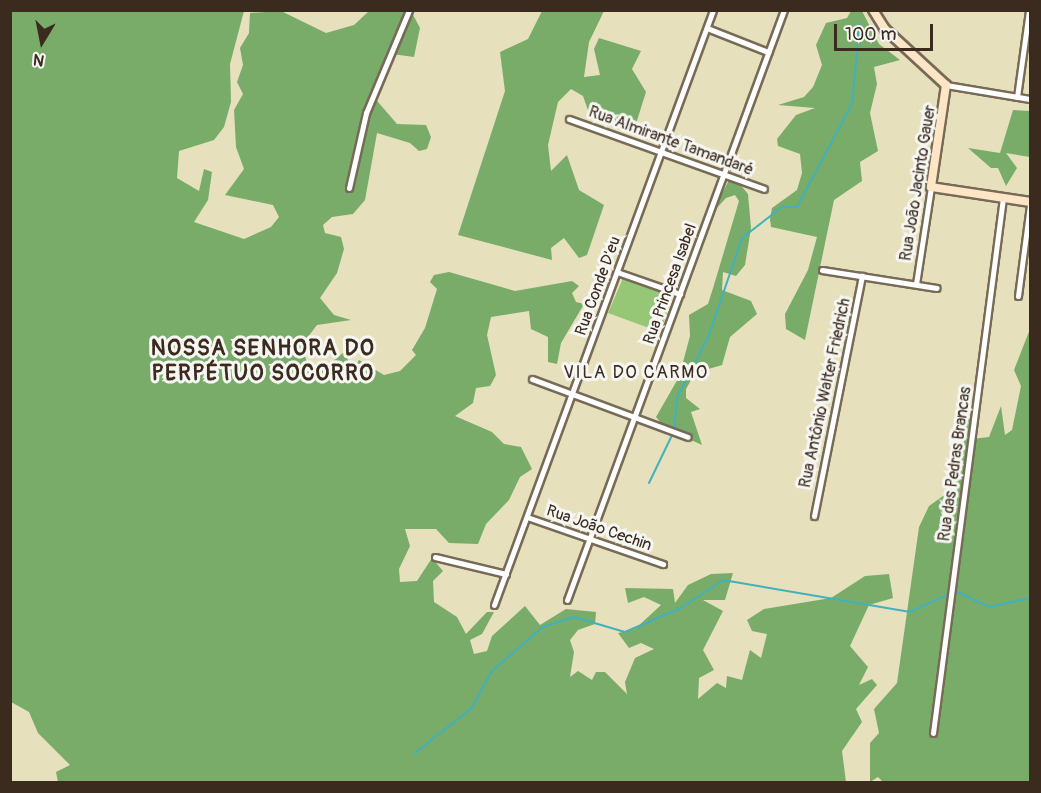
<!DOCTYPE html>
<meta charset="utf-8">
<style>
body{margin:0}
#map{position:relative;width:1041px;height:793px;overflow:hidden;background:#e6e0bd;font-family:Pangolin,sans-serif}
div>[style]{position:absolute}
.green>*{inset:0;background:#95c777}
.forest>*{inset:0;background:#78ac68}
.stream>*{height:2px;margin:-1px;padding:0 1px;transform-origin:1px;border-radius:1px;background:#42b1bc}
.roads{filter:drop-shadow(2px 0 #776a56) drop-shadow(-2px 0 #776a56) drop-shadow(0 2px #776a56) drop-shadow(0 -2px #776a56)}
.street>*{height:5px;margin:-2.5px;padding:0 2.5px;transform-origin:2.5px;border-radius:2.5px;background:#fff}
.secondary>*{height:8px;margin:-4px;padding:0 4px;transform-origin:4px;border-radius:4px;background:#fde5c5}
span{translate:-50% -50%;white-space:nowrap;text-align:center;line-height:1.15;-webkit-text-stroke:6px #f6f6f2;paint-order:stroke}
.street-label{font-size:16px;color:#3b2a1e}
.neighbourhood-label{font-size:18px;color:#3b2a1e;letter-spacing:1.5px}
.district-label{font-size:22px;color:#3b2a1e;font-weight:700;letter-spacing:1.5px}
.frame{position:absolute;inset:0;border:12px solid #3b2a1e;pointer-events:none}
.north{position:absolute;left:12px;top:12px;width:60px;height:60px;-webkit-text-stroke:4px #f6f6f2;paint-order:stroke;rotate:190deg;font-size:16px;font-weight:700;line-height:24px;text-align:center;color:#3b2a1e}
.north::after{content:'';display:block;margin:auto;width:21px;height:27px;background:#3b2a1e;clip-path:polygon(50% 0,100% 100%,50% 72%,0 100%)}
.scale{position:absolute;left:834px;top:24px;width:99px;height:27px;box-sizing:border-box;border:3px solid #3b2a1e;border-top:0;padding-left:8px;font-size:18px;line-height:21px;white-space:nowrap;color:#3b2a1e;-webkit-text-stroke:4px #f6f6f2;paint-order:stroke}
</style>
<div id="map">
<div class="green">
<i style="clip-path:polygon(623px 278px,673px 296px,660px 332px,608px 313px)"></i>
</div>
<div class="forest">
<i style="clip-path:polygon(11px 11px,244px 11px,230px 64px,231px 102px,224px 127px,214px 140px,179px 151px,177px 178px,199px 191px,204px 169px,212px 172px,208px 200px,194px 222px,244px 239px,271px 227px,279px 217px,273px 205px,225px 195px,244px 169px,236px 147px,234px 110px,243px 94px,237px 82px,243px 65px,240px 48px,249px 33px,250px 13px,281px 11px,326px 33px,354px 25px,369px 11px,411px 11px,420px 28px,414px 57px,392px 54px,372px 95px,397px 124px,426px 125px,431px 137px,427px 149px,419px 151px,410px 143px,377px 133px,365px 200px,353px 214px,332px 217px,323px 225px,325px 233px,341px 237px,344px 249px,337px 273px,320px 298px,334px 315px,351px 320px,317px 325px,301px 346px,307px 362px,325px 368px,344px 352px,353px 370px,359px 360px,384px 375px,400px 371px,416px 355px,412px 350px,425px 328px,437px 289px,430px 282px,434px 275px,449px 272px,515px 291px,572px 281px,579px 286px,572px 293px,576px 302px,584px 304px,561px 343px,557px 364px,548px 362px,548px 337px,531px 329px,529px 311px,491px 317px,487px 335px,496px 375px,490px 386px,476px 388px,473px 403px,455px 416px,492px 432px,504px 444px,521px 447px,532px 469px,520px 477px,509px 500px,486px 524px,478px 544px,449px 543px,436px 529px,405px 529px,410px 546px,399px 569px,400px 582px,417px 581px,432px 558px,443px 571px,433px 581px,434px 602px,457px 617px,466px 634px,487px 612px,494px 612px,482px 634px,470px 640px,474px 654px,487px 651px,492px 636px,525px 606px,540px 625px,566px 609px,596px 612px,595px 624px,578px 630px,570px 640px,574px 652px,570px 677px,578px 671px,592px 680px,596px 672px,605px 672px,627px 694px,625px 682px,635px 658px,654px 649px,641px 643px,629px 648px,618px 633px,635px 629px,661px 605px,644px 597px,628px 603px,625px 588px,673px 589px,675px 603px,688px 585px,711px 574px,733px 573px,725px 600px,703px 600px,723px 611px,703px 650px,714px 670px,699px 678px,698px 699px,717px 683px,726px 688px,727px 676px,742px 680px,750px 650px,761px 658px,767px 634px,752px 631px,747px 620px,764px 609px,831px 598px,865px 576px,889px 574px,893px 598px,869px 605px,850px 646px,868px 667px,859px 685px,872px 679px,877px 685px,856px 709px,862px 722px,842px 751px,846px 782px,58px 782px,56px 772px,70px 765px,38px 733px,29px 712px,11px 702px)"></i>
<i style="clip-path:polygon(542px 11px,604px 11px,589px 42px,584px 77px,600px 75px,594px 49px,599px 38px,641px 51px,632px 69px,646px 92px,634px 130px,590px 116px,583px 96px,571px 89px,558px 102px,548px 145px,551px 171px,567px 155px,579px 190px,604px 205px,587px 255px,579px 258px,564px 238px,551px 248px,552px 260px,458px 235px,505px 91px,500px 52px,528px 39px)"></i>
<i style="clip-path:polygon(851px 11px,862px 11px,879px 44px,900px 60px,874px 67px,877px 84px,870px 113px,878px 151px,860px 162px,862px 181px,834px 200px,805px 340px,786px 329px,785px 314px,808px 270px,817px 237px,771px 227px,770px 219px,772px 208px,797px 190px,802px 173px,800px 154px,778px 146px,777px 139px,796px 115px,815px 108px,778px 105px,804px 97px,813px 87px,822px 65px,816px 45px,826px 23px,847px 18px)"></i>
<i style="clip-path:polygon(1013px 110px,1030px 111px,1030px 157px,1006px 153px,1017px 168px,1006px 186px,998px 168px,991px 168px,968px 148px,1000px 153px)"></i>
<i style="clip-path:polygon(729px 180px,738px 182px,748px 194px,751px 228px,745px 265px,736px 276px,723px 272px,722px 290px,751px 301px,757px 314px,730px 337px,722px 365px,695px 373px,686px 389px,686px 398px,700px 409px,691px 412px,702px 445px,665px 428px,656px 417px,679px 377px,690px 336px,689px 315px,708px 304px,714px 285px,739px 201px,735px 195px,726px 198px,713px 212px)"></i>
<i style="clip-path:polygon(1030px 329px,1030px 782px,883px 782px,878px 777px,870px 782px,870px 743px,879px 733px,874px 709px,897px 683px,919px 527px,929px 506px,950px 491px,957px 475px,958px 425px,976px 414px,972px 439px,989px 437px,1001px 406px,1005px 435px,1012px 430px,1021px 386px,1014px 370px)"></i>
</div>
<div class="stream">
<i style="left:649px;top:483px;width:58px;rotate:-64.3deg"></i>
<i style="left:674px;top:431px;width:33px;rotate:-85deg"></i>
<i style="left:677px;top:398px;width:71px;rotate:-63.1deg"></i>
<i style="left:709px;top:335px;width:102px;rotate:-71.2deg"></i>
<i style="left:742px;top:238px;width:51px;rotate:-37.8deg"></i>
<i style="left:782px;top:207px;width:15px"></i>
<i style="left:797px;top:207px;width:117px;rotate:-61.9deg"></i>
<i style="left:852px;top:104px;width:81px;rotate:-84.4deg"></i>
<i style="left:415px;top:753px;width:73px;rotate:-38.3deg"></i>
<i style="left:472px;top:708px;width:41px;rotate:-62.2deg"></i>
<i style="left:491px;top:672px;width:69px;rotate:-40.9deg"></i>
<i style="left:543px;top:627px;width:33px;rotate:-18deg"></i>
<i style="left:574px;top:617px;width:53px;rotate:16.4deg"></i>
<i style="left:625px;top:632px;width:61px;rotate:-23.2deg"></i>
<i style="left:681px;top:608px;width:50px;rotate:-33.7deg"></i>
<i style="left:723px;top:580px;width:190px;rotate:9.7deg"></i>
<i style="left:910px;top:612px;width:50px;rotate:-25deg"></i>
<i style="left:955px;top:591px;width:38px;rotate:25deg"></i>
<i style="left:989px;top:607px;width:42px;rotate:-12.4deg"></i>
</div>
<div class="roads">
<div class="street">
<i style="left:707px;top:28px;width:66px;rotate:21.5deg"></i>
<i style="left:946px;top:85px;width:85px;rotate:9.5deg"></i>
<i style="left:1017px;top:97px;width:88px;rotate:-82.1deg"></i>
<i style="left:569px;top:119px;width:207px;rotate:19.7deg"></i>
<i style="left:349px;top:188px;width:77px;rotate:-77.2deg"></i>
<i style="left:366px;top:113px;width:112px;rotate:-67.3deg"></i>
<i style="left:822px;top:270px;width:116px;rotate:8.9deg"></i>
<i style="left:617px;top:272px;width:67px;rotate:19.2deg"></i>
<i style="left:916px;top:284px;width:98px;rotate:-81.2deg"></i>
<i style="left:1018px;top:296px;width:92px;rotate:-82.5deg"></i>
<i style="left:532px;top:379px;width:166px;rotate:20.4deg"></i>
<i style="left:814px;top:516px;width:245px;rotate:-78.7deg"></i>
<i style="left:527px;top:517px;width:144px;rotate:19.1deg"></i>
<i style="left:435px;top:557px;width:73px;rotate:13.5deg"></i>
<i style="left:567px;top:600px;width:629px;rotate:-69.81deg"></i>
<i style="left:494px;top:605px;width:634px;rotate:-69.79deg"></i>
<i style="left:933px;top:733px;width:540px;rotate:-82.55deg"></i>
</div>
<div class="secondary">
<i style="left:873px;top:10px;width:22px;rotate:58deg"></i>
<i style="left:885px;top:29px;width:83px;rotate:42.6deg"></i>
<i style="left:946px;top:85px;width:103px;rotate:98.4deg"></i>
<i style="left:931px;top:187px;width:100px;rotate:8.6deg"></i>
</div>
</div>
<div class="street-label">
<span style="left:671px;top:141px;rotate:20deg">Rua Almirante Tamandaré</span>
<span style="left:918px;top:183px;rotate:-81deg">Rua João Jacinto Gauer</span>
<span style="left:670px;top:284px;rotate:-70deg">Rua Princesa Isabel</span>
<span style="left:598px;top:286px;rotate:-70deg">Rua Conde D'eu</span>
<span style="left:825px;top:393px;rotate:-78deg">Rua Antônio Walter Friedrich</span>
<span style="left:955px;top:464px;rotate:-82deg">Rua das Pedras Brancas</span>
<span style="left:599px;top:528px;rotate:19deg">Rua João Cechin</span>
</div>
<div class="neighbourhood-label">
<span style="left:636px;top:373px">VILA DO CARMO</span>
</div>
<div class="district-label">
<span style="left:263px;top:361px">NOSSA SENHORA DO<br>PERPÉTUO SOCORRO</span>
</div>
<div class="frame"></div>
<div class="north">N</div>
<div class="scale">100 m</div>
</div>
